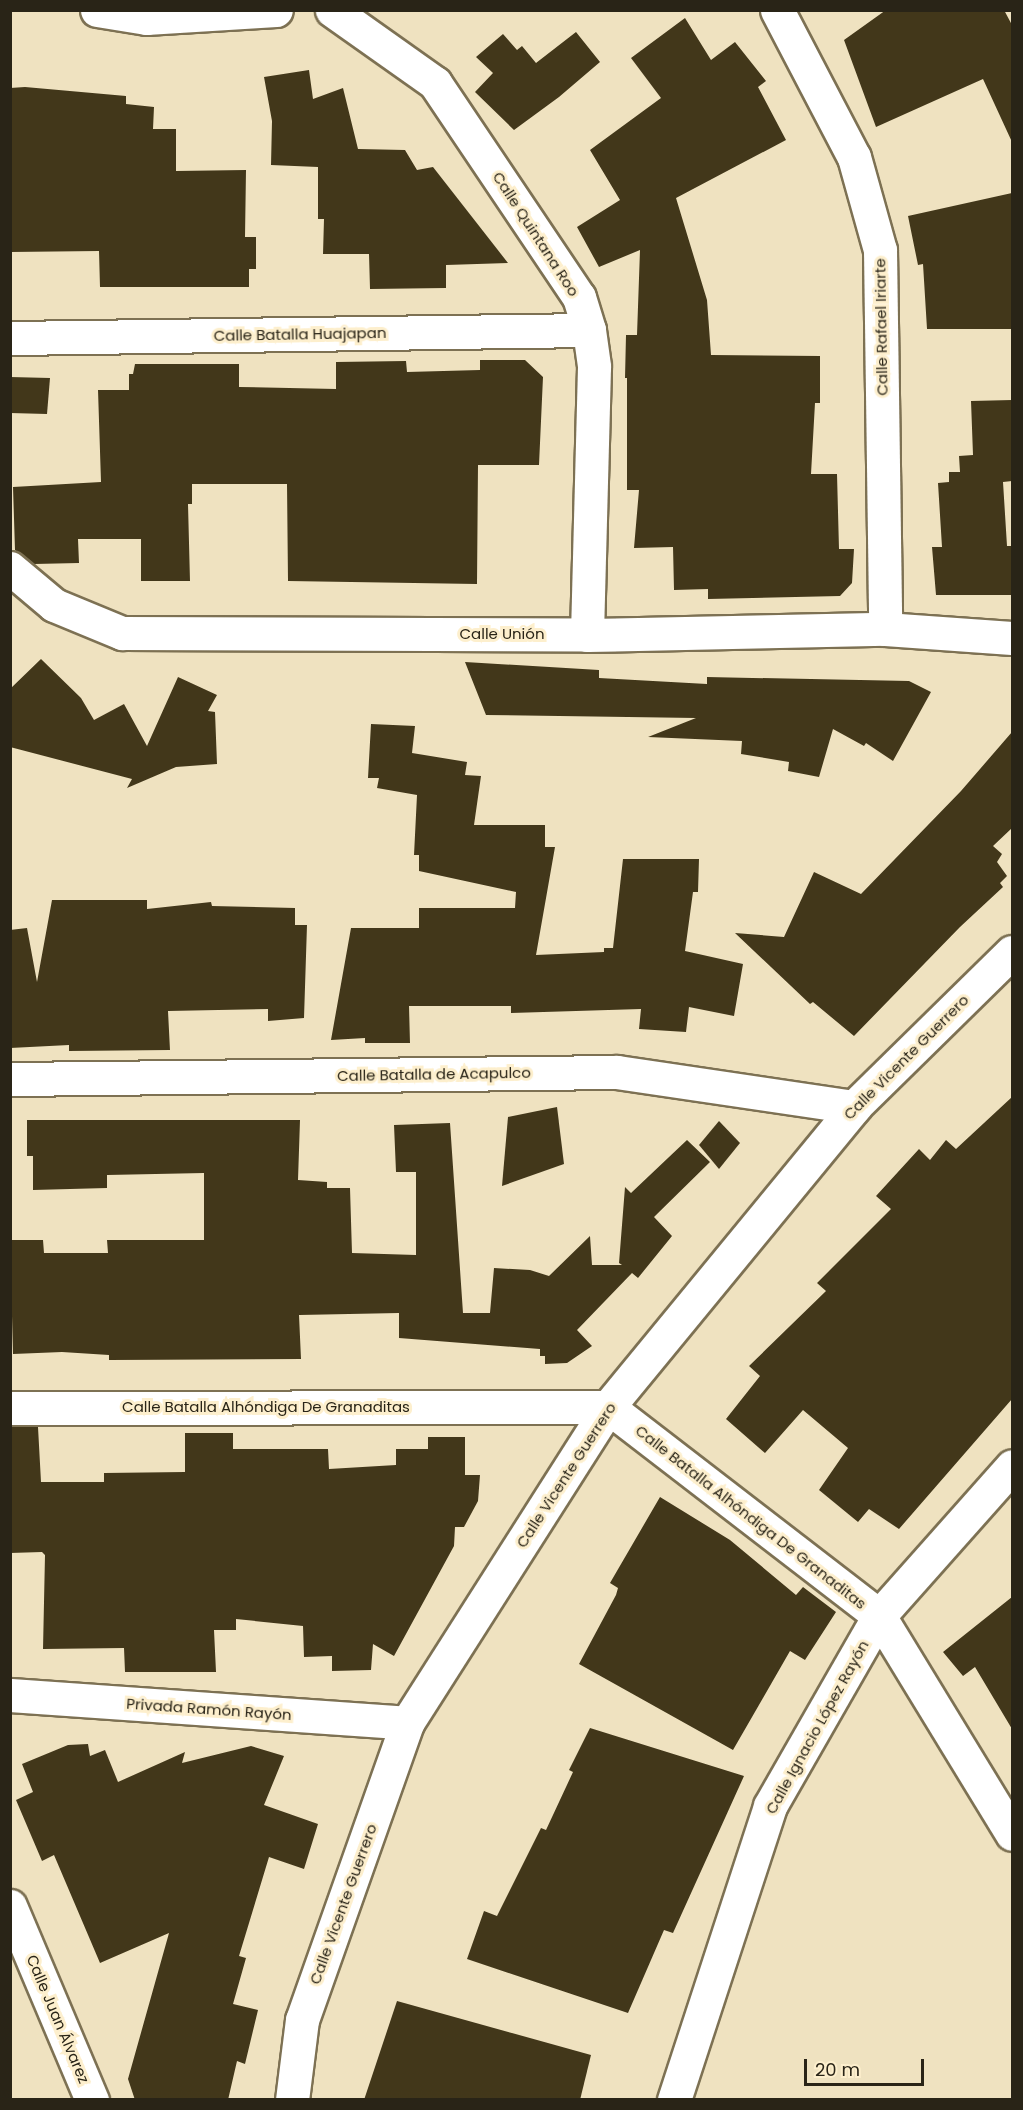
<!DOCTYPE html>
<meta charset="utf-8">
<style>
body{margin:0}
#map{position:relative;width:1023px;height:2110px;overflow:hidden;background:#efe2c0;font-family:Poppins,sans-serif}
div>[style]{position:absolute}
.building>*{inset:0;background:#42371a}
.roads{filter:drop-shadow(2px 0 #7d7153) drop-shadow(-2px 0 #7d7153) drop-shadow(0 2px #7d7153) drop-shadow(0 -2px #7d7153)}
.minor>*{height:33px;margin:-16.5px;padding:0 16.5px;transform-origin:16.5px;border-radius:16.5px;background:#fff}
.tertiary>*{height:33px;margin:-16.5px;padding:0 16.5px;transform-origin:16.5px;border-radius:16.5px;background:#fff}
span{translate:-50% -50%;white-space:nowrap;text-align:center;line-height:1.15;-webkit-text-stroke:6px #fdefcd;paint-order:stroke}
.street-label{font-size:15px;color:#292417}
.frame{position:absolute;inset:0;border:12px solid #292417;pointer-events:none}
.scale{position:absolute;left:804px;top:2059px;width:120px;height:27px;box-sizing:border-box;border:3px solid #292417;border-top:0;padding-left:8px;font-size:18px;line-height:21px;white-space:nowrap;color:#292417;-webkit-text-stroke:4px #fdefcd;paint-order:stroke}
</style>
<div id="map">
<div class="building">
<i style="clip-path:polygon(886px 10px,1004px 10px,1012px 25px,1012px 142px,983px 79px,876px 127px,844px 40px)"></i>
<i style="clip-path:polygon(685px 18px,711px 60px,735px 42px,766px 81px,758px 87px,786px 140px,676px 198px,707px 300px,711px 355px,820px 356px,820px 403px,815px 403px,811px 474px,837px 474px,839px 549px,854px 549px,852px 583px,840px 596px,708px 599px,708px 589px,674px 590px,673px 547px,634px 548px,639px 490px,627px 490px,627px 378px,625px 378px,626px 335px,637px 335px,640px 250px,599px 267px,577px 227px,620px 200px,590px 150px,661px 98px,631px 58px)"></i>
<i style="clip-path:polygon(576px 32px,600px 62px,559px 97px,514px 130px,475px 92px,493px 73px,476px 57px,503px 34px,517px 50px,522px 46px,536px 63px)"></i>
<i style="clip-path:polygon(309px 70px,313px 99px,343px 88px,358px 149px,405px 150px,417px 170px,433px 167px,508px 263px,446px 265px,446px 288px,370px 289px,369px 254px,323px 254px,324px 219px,318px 219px,318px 167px,271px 165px,272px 121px,264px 77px)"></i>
<i style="clip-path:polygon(25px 87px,126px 96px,126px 104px,154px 107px,153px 129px,176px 129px,176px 171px,246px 170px,245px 237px,256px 237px,256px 269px,249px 269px,249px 287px,100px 287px,99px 251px,10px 252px,10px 88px)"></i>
<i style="clip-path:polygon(1012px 193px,1012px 329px,927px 329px,923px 264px,918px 265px,908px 216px)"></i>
<i style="clip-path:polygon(480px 360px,525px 360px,543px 377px,539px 465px,478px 465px,477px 584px,288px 581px,287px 484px,192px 484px,192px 504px,188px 504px,190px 581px,141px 581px,141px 539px,78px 539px,79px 563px,34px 564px,15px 550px,13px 487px,101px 482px,98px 390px,129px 390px,129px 374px,133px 374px,135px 364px,239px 364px,239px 387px,336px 389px,336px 362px,406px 361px,407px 372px,480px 370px)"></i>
<i style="clip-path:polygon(10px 377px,50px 378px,47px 414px,10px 413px)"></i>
<i style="clip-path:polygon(1012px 400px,1012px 481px,1003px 482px,1007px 546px,1012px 546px,1012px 595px,936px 595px,932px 547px,942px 547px,938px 483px,949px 482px,949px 472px,960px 472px,959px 456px,973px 455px,971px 401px)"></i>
<i style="clip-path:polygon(41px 659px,81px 698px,94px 720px,124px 704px,147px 746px,178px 677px,217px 695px,208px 711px,215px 712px,217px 764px,176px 767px,127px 788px,132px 779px,10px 747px,10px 689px)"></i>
<i style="clip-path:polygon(465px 662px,599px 670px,599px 678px,707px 684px,707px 677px,909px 681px,931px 692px,893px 761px,866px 743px,864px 746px,833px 729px,819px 777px,788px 771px,789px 762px,741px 754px,742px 741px,648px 737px,696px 718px,486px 715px)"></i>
<i style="clip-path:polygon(371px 724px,415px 726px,412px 753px,467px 762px,465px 775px,481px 776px,474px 825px,545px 825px,545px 847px,555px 847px,536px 955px,604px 952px,604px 948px,613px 948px,623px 859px,699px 859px,698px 892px,693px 892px,685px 951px,743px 964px,734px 1016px,689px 1007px,686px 1032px,639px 1029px,641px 1009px,511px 1013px,511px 1006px,409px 1006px,410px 1043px,365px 1043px,365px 1038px,331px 1040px,351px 928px,419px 928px,419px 908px,515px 908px,516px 892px,419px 871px,419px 855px,414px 855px,417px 795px,377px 788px,379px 778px,368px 778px)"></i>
<i style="clip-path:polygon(1012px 732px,1012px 828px,993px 846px,1002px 854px,997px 862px,1007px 876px,1000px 883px,1003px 887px,960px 927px,854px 1036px,813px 1002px,810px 1004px,735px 933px,784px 937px,814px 872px,861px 894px,961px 791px)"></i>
<i style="clip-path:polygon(52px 900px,147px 900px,147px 909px,211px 902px,212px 906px,295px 908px,295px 925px,307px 925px,304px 1018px,268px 1021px,268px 1009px,168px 1011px,170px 1050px,69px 1051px,69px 1045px,10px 1048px,10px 930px,27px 928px,37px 982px)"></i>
<i style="clip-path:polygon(1012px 1097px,1012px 1399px,899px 1529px,869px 1509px,858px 1522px,819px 1490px,848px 1448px,803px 1410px,765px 1453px,726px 1419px,760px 1376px,749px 1366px,826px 1291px,817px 1283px,891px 1209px,876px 1196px,919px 1149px,930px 1160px,946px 1140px,956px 1149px)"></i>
<i style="clip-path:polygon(557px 1107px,564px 1164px,502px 1186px,508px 1117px)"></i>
<i style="clip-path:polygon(27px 1120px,300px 1120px,298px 1180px,327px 1182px,327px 1188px,350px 1188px,352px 1253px,416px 1255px,416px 1172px,396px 1172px,394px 1125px,450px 1123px,463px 1313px,490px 1313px,494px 1268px,530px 1270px,549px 1276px,590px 1236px,592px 1265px,622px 1265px,619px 1263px,625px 1187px,631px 1193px,687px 1140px,710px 1162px,654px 1217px,672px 1236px,638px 1278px,632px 1273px,577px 1330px,592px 1346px,567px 1363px,545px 1364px,545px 1356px,540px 1356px,540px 1349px,399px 1338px,399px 1313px,299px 1315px,301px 1359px,109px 1360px,109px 1355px,62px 1352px,13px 1354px,10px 1240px,43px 1240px,44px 1253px,108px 1253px,107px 1240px,204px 1240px,204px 1173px,107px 1175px,107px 1188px,33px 1190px,33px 1156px,27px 1156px)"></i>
<i style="clip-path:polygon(719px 1121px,740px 1143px,719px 1169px,699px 1145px)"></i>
<i style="clip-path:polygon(10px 1427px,38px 1427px,41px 1482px,104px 1482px,104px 1473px,185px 1472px,185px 1433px,233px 1433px,233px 1449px,328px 1449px,329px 1469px,396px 1465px,396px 1449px,428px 1449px,428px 1437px,465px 1437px,465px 1475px,480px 1475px,478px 1501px,464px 1527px,455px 1527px,454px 1546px,394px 1656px,373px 1644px,371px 1670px,332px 1671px,332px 1656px,304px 1657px,303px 1626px,236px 1619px,236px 1630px,214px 1630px,216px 1672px,125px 1672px,124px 1648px,43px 1649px,45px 1555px,42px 1552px,10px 1553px)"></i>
<i style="clip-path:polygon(660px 1497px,730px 1540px,796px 1595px,803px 1587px,836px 1612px,805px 1660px,790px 1651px,733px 1750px,579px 1664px,616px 1595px,618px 1588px,610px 1583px)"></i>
<i style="clip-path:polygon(1012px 1597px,1012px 1729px,975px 1667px,963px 1676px,943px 1652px)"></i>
<i style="clip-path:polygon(590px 1728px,744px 1776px,673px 1933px,664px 1930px,628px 2013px,467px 1959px,484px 1911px,497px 1916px,541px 1828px,546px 1830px,573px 1772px,569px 1770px)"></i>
<i style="clip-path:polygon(88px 1744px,90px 1756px,105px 1750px,118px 1782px,185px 1752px,182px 1763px,251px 1746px,284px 1756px,264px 1805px,318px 1824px,304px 1869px,269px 1857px,239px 1956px,246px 1958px,233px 2004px,258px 2010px,245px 2064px,237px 2061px,228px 2100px,135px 2100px,128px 2079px,169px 1933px,100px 1963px,54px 1855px,42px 1861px,16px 1800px,33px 1792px,22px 1764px,68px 1745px)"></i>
<i style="clip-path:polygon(397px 2001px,591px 2055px,580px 2100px,364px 2100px)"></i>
</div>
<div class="roads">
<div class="minor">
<i style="left:97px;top:10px;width:50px;rotate:9.3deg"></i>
<i style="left:146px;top:18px;width:130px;rotate:-3.5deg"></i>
<i style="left:332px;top:10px;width:126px;rotate:35.3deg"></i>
<i style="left:435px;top:83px;width:258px;rotate:56.1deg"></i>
<i style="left:579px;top:297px;width:34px;rotate:73deg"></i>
<i style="left:589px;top:330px;width:37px;rotate:82deg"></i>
<i style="left:594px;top:367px;width:268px;rotate:91.5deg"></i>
<i style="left:777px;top:10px;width:166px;rotate:62.4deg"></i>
<i style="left:854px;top:157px;width:97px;rotate:74.4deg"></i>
<i style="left:880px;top:250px;width:379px;rotate:89.2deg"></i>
<i style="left:10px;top:338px;width:579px;rotate:-0.79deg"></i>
<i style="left:10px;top:568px;width:57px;rotate:40.1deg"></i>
<i style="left:54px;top:605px;width:74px;rotate:22.4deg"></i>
<i style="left:122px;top:633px;width:465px;rotate:0.2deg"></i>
<i style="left:587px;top:635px;width:298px;rotate:-1.2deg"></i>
<i style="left:885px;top:629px;width:127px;rotate:4.1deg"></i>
<i style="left:10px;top:1079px;width:607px;rotate:-0.66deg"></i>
<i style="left:617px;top:1072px;width:240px;rotate:8.4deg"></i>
<i style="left:10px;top:1408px;width:598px;rotate:-0.1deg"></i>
<i style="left:608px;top:1407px;width:342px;rotate:37.6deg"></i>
<i style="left:879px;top:1616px;width:255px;rotate:58.6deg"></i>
<i style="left:10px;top:1695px;width:398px;rotate:4deg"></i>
<i style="left:10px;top:1906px;width:211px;rotate:67.1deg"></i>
<i style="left:674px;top:2100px;width:309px;rotate:-71.9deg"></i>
<i style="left:770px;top:1806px;width:219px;rotate:-60.2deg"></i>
<i style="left:879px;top:1616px;width:200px;rotate:-48.4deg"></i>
</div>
<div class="tertiary">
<i style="left:292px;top:2100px;width:81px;rotate:-82.9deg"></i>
<i style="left:302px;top:2020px;width:315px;rotate:-70.5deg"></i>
<i style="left:407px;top:1723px;width:375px;rotate:-57.5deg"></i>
<i style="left:608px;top:1407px;width:388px;rotate:-50.6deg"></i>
<i style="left:854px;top:1107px;width:221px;rotate:-44.5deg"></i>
</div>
</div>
<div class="street-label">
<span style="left:536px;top:234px;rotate:57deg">Calle Quintana Roo</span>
<span style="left:881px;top:327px;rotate:-91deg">Calle Rafael Iriarte</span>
<span style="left:300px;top:334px;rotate:-1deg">Calle Batalla Huajapan</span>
<span style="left:502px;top:634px">Calle Unión</span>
<span style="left:906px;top:1057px;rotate:-45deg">Calle Vicente Guerrero</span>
<span style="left:434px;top:1074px;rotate:-1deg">Calle Batalla de Acapulco</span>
<span style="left:266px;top:1407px">Calle Batalla Alhóndiga De Granaditas</span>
<span style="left:566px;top:1475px;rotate:-57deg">Calle Vicente Guerrero</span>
<span style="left:751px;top:1517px;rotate:38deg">Calle Batalla Alhóndiga De Granaditas</span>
<span style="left:209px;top:1709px;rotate:4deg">Privada Ramón Rayón</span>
<span style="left:817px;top:1727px;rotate:-61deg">Calle Ignacio López Rayón</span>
<span style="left:343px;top:1904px;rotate:-70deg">Calle Vicente Guerrero</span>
<span style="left:58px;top:2019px;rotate:67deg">Calle Juan Álvarez</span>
</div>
<div class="frame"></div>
<div class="scale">20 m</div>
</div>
